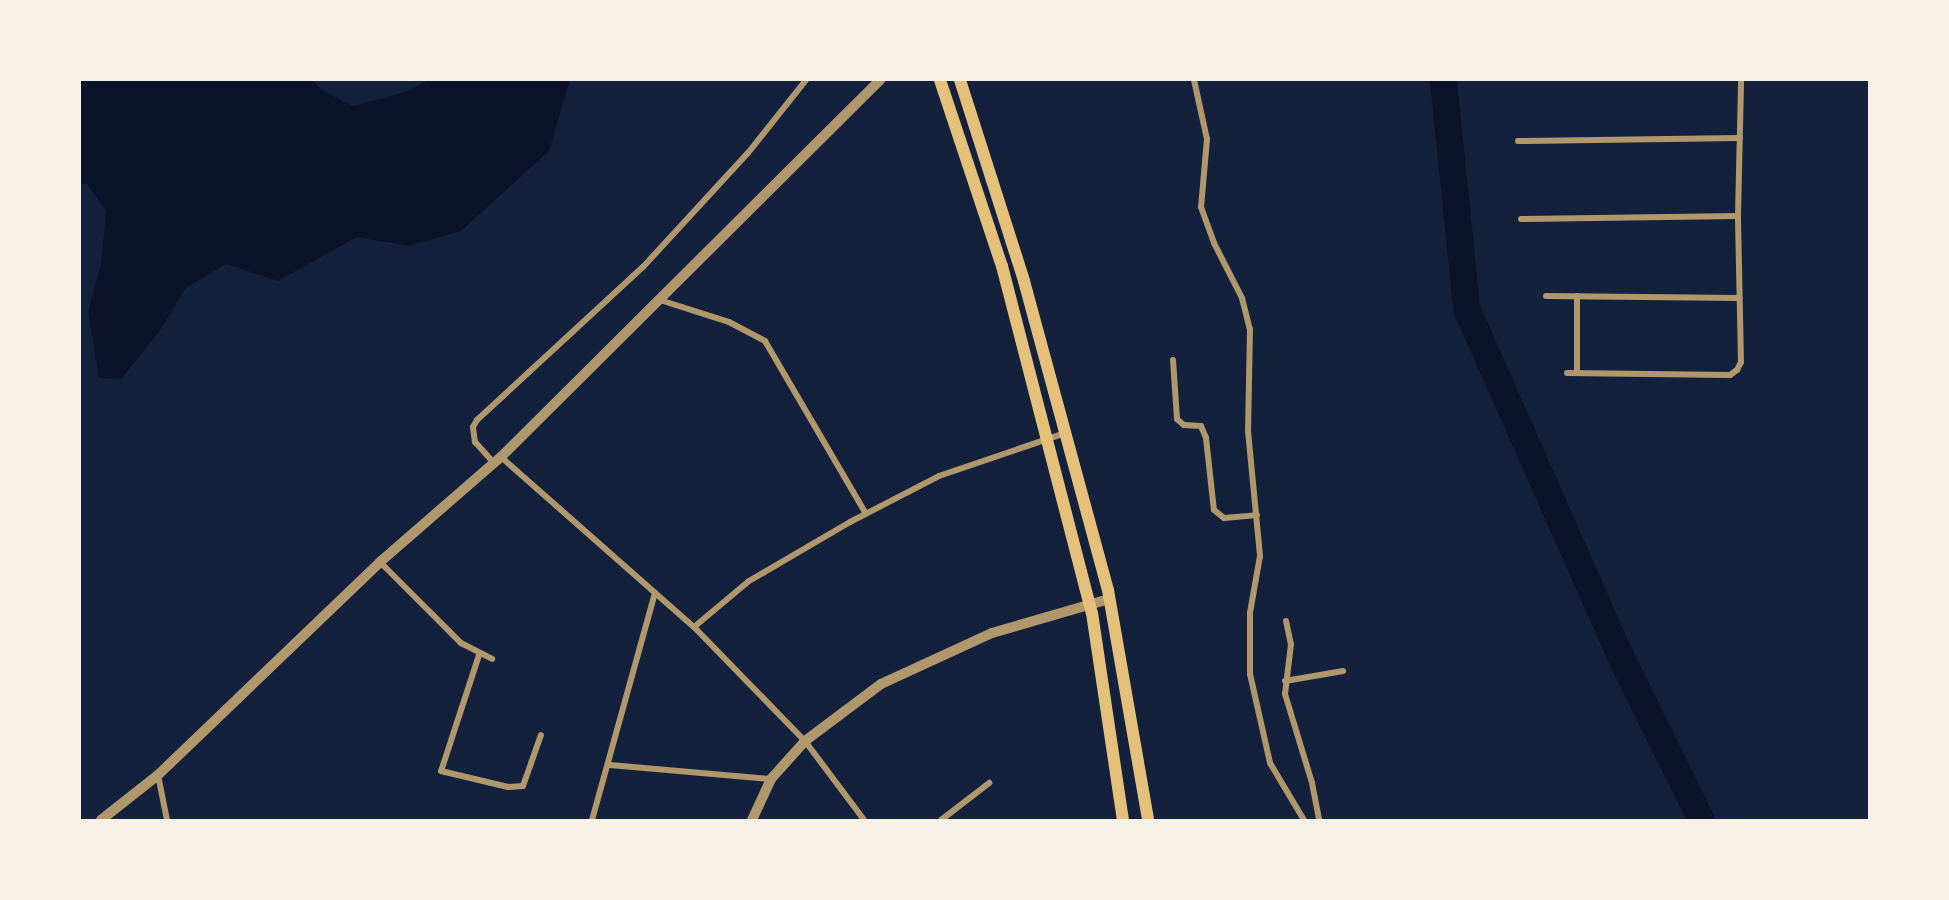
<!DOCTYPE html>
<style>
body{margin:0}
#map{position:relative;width:1949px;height:900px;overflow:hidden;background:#14213d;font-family:Manrope,sans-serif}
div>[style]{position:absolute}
.water>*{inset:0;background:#0b132b}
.river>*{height:27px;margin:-13.5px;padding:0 13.5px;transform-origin:13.5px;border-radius:13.5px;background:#0b132b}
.minor>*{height:6px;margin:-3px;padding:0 3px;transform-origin:3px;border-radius:3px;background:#b1986c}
.tertiary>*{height:10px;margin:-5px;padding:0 5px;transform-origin:5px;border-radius:5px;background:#b1986c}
.secondary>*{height:12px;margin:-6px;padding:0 6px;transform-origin:6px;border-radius:6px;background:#e5c07b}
span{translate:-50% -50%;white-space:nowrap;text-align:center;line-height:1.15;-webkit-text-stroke:4.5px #f6f1e7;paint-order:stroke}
.frame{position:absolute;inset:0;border:81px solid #f6f1e7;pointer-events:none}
</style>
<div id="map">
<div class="water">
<i style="clip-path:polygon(80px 80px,314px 80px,320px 89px,353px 106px,405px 92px,429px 80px,570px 80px,549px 151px,461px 231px,409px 246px,357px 237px,278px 281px,226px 264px,186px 288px,159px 332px,121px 379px,99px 378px,88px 312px,101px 264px,106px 211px,87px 184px,80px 184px)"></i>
</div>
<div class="river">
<i style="left:1443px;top:80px;width:229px;rotate:84.2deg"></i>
<i style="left:1466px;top:308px;width:392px;rotate:66.1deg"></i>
<i style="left:1625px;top:666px;width:172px;rotate:63.7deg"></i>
</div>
<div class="minor">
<i style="left:1194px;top:80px;width:60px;rotate:77.6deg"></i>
<i style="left:1207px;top:139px;width:68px;rotate:95deg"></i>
<i style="left:1201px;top:207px;width:38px;rotate:70deg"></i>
<i style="left:1214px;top:243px;width:62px;rotate:63deg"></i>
<i style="left:1242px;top:298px;width:32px;rotate:76deg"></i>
<i style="left:1250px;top:329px;width:102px;rotate:91.1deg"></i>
<i style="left:1248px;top:431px;width:126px;rotate:84.5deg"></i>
<i style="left:1260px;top:556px;width:58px;rotate:100deg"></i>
<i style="left:1250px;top:613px;width:61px;rotate:90deg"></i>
<i style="left:1250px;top:674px;width:91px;rotate:77.3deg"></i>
<i style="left:1270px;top:763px;width:66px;rotate:59.2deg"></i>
<i style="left:1518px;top:141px;width:222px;rotate:-0.8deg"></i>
<i style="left:1521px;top:219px;width:217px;rotate:-0.8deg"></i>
<i style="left:1546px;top:296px;width:193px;rotate:0.6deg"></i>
<i style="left:660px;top:300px;width:72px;rotate:17.7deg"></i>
<i style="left:729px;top:322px;width:41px;rotate:27.8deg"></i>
<i style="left:765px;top:341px;width:200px;rotate:59.7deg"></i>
<i style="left:1173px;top:360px;width:59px;rotate:86.1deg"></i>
<i style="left:1177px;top:419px;width:9px;rotate:41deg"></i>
<i style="left:1184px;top:425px;width:17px;rotate:3deg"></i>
<i style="left:1201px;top:426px;width:13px;rotate:67deg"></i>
<i style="left:1206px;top:438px;width:72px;rotate:83.7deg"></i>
<i style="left:1214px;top:510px;width:13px;rotate:39deg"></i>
<i style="left:1224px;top:518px;width:33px;rotate:-5deg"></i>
<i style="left:1567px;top:373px;width:163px;rotate:0.7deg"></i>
<i style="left:1730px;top:375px;width:9px;rotate:-36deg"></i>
<i style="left:1737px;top:370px;width:9px;rotate:-63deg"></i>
<i style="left:1741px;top:362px;width:146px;rotate:-91.2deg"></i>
<i style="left:1738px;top:216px;width:136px;rotate:-88.7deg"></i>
<i style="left:1577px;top:373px;width:77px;rotate:-90deg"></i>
<i style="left:501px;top:457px;width:257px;rotate:41.4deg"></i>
<i style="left:694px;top:627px;width:159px;rotate:45.8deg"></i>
<i style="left:805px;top:741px;width:99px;rotate:53.2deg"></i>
<i style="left:494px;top:463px;width:28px;rotate:-132deg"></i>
<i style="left:475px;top:442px;width:15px;rotate:-98deg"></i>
<i style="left:473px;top:427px;width:8px;rotate:-60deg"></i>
<i style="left:477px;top:420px;width:226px;rotate:-42.7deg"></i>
<i style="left:643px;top:267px;width:155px;rotate:-47.4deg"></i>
<i style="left:748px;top:153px;width:93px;rotate:-51.5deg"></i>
<i style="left:380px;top:562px;width:115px;rotate:45deg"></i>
<i style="left:461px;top:643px;width:35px;rotate:27deg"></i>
<i style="left:1286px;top:621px;width:24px;rotate:78deg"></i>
<i style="left:1291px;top:644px;width:50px;rotate:96.8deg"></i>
<i style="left:1285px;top:694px;width:93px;rotate:73.1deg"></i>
<i style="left:1312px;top:783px;width:38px;rotate:79deg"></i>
<i style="left:694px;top:627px;width:72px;rotate:-39.9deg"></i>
<i style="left:749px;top:581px;width:117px;rotate:-30.3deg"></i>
<i style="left:850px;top:522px;width:100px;rotate:-27.3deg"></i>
<i style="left:939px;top:476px;width:133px;rotate:-18.8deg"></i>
<i style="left:479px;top:655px;width:122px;rotate:108.1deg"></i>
<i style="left:441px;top:771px;width:69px;rotate:13.4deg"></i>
<i style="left:508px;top:787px;width:15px;rotate:-4deg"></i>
<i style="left:523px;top:786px;width:54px;rotate:-70.6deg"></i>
<i style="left:1285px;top:681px;width:59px;rotate:-9.8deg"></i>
<i style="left:610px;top:765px;width:162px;rotate:5deg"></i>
<i style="left:158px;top:775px;width:46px;rotate:78.7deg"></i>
<i style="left:592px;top:820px;width:236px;rotate:-74.5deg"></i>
<i style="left:941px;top:820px;width:61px;rotate:-37.6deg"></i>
</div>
<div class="tertiary">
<i style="left:101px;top:820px;width:73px;rotate:-38.3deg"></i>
<i style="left:158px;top:775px;width:308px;rotate:-43.8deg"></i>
<i style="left:380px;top:562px;width:160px;rotate:-41deg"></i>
<i style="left:501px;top:457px;width:535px;rotate:-44.85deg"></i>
<i style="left:752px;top:820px;width:45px;rotate:-65.1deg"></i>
<i style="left:771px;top:779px;width:51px;rotate:-48.2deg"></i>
<i style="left:805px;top:741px;width:95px;rotate:-36.9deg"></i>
<i style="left:881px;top:684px;width:122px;rotate:-24.7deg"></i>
<i style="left:992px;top:633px;width:122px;rotate:-16.2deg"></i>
</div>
<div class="secondary">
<i style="left:940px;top:80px;width:196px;rotate:71.6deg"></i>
<i style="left:1002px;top:266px;width:358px;rotate:75.5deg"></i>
<i style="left:1092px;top:613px;width:209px;rotate:81.5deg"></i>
<i style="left:960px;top:80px;width:211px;rotate:72.3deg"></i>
<i style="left:1024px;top:281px;width:320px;rotate:74.8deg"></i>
<i style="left:1108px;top:590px;width:233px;rotate:80.1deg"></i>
</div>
<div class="frame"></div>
</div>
